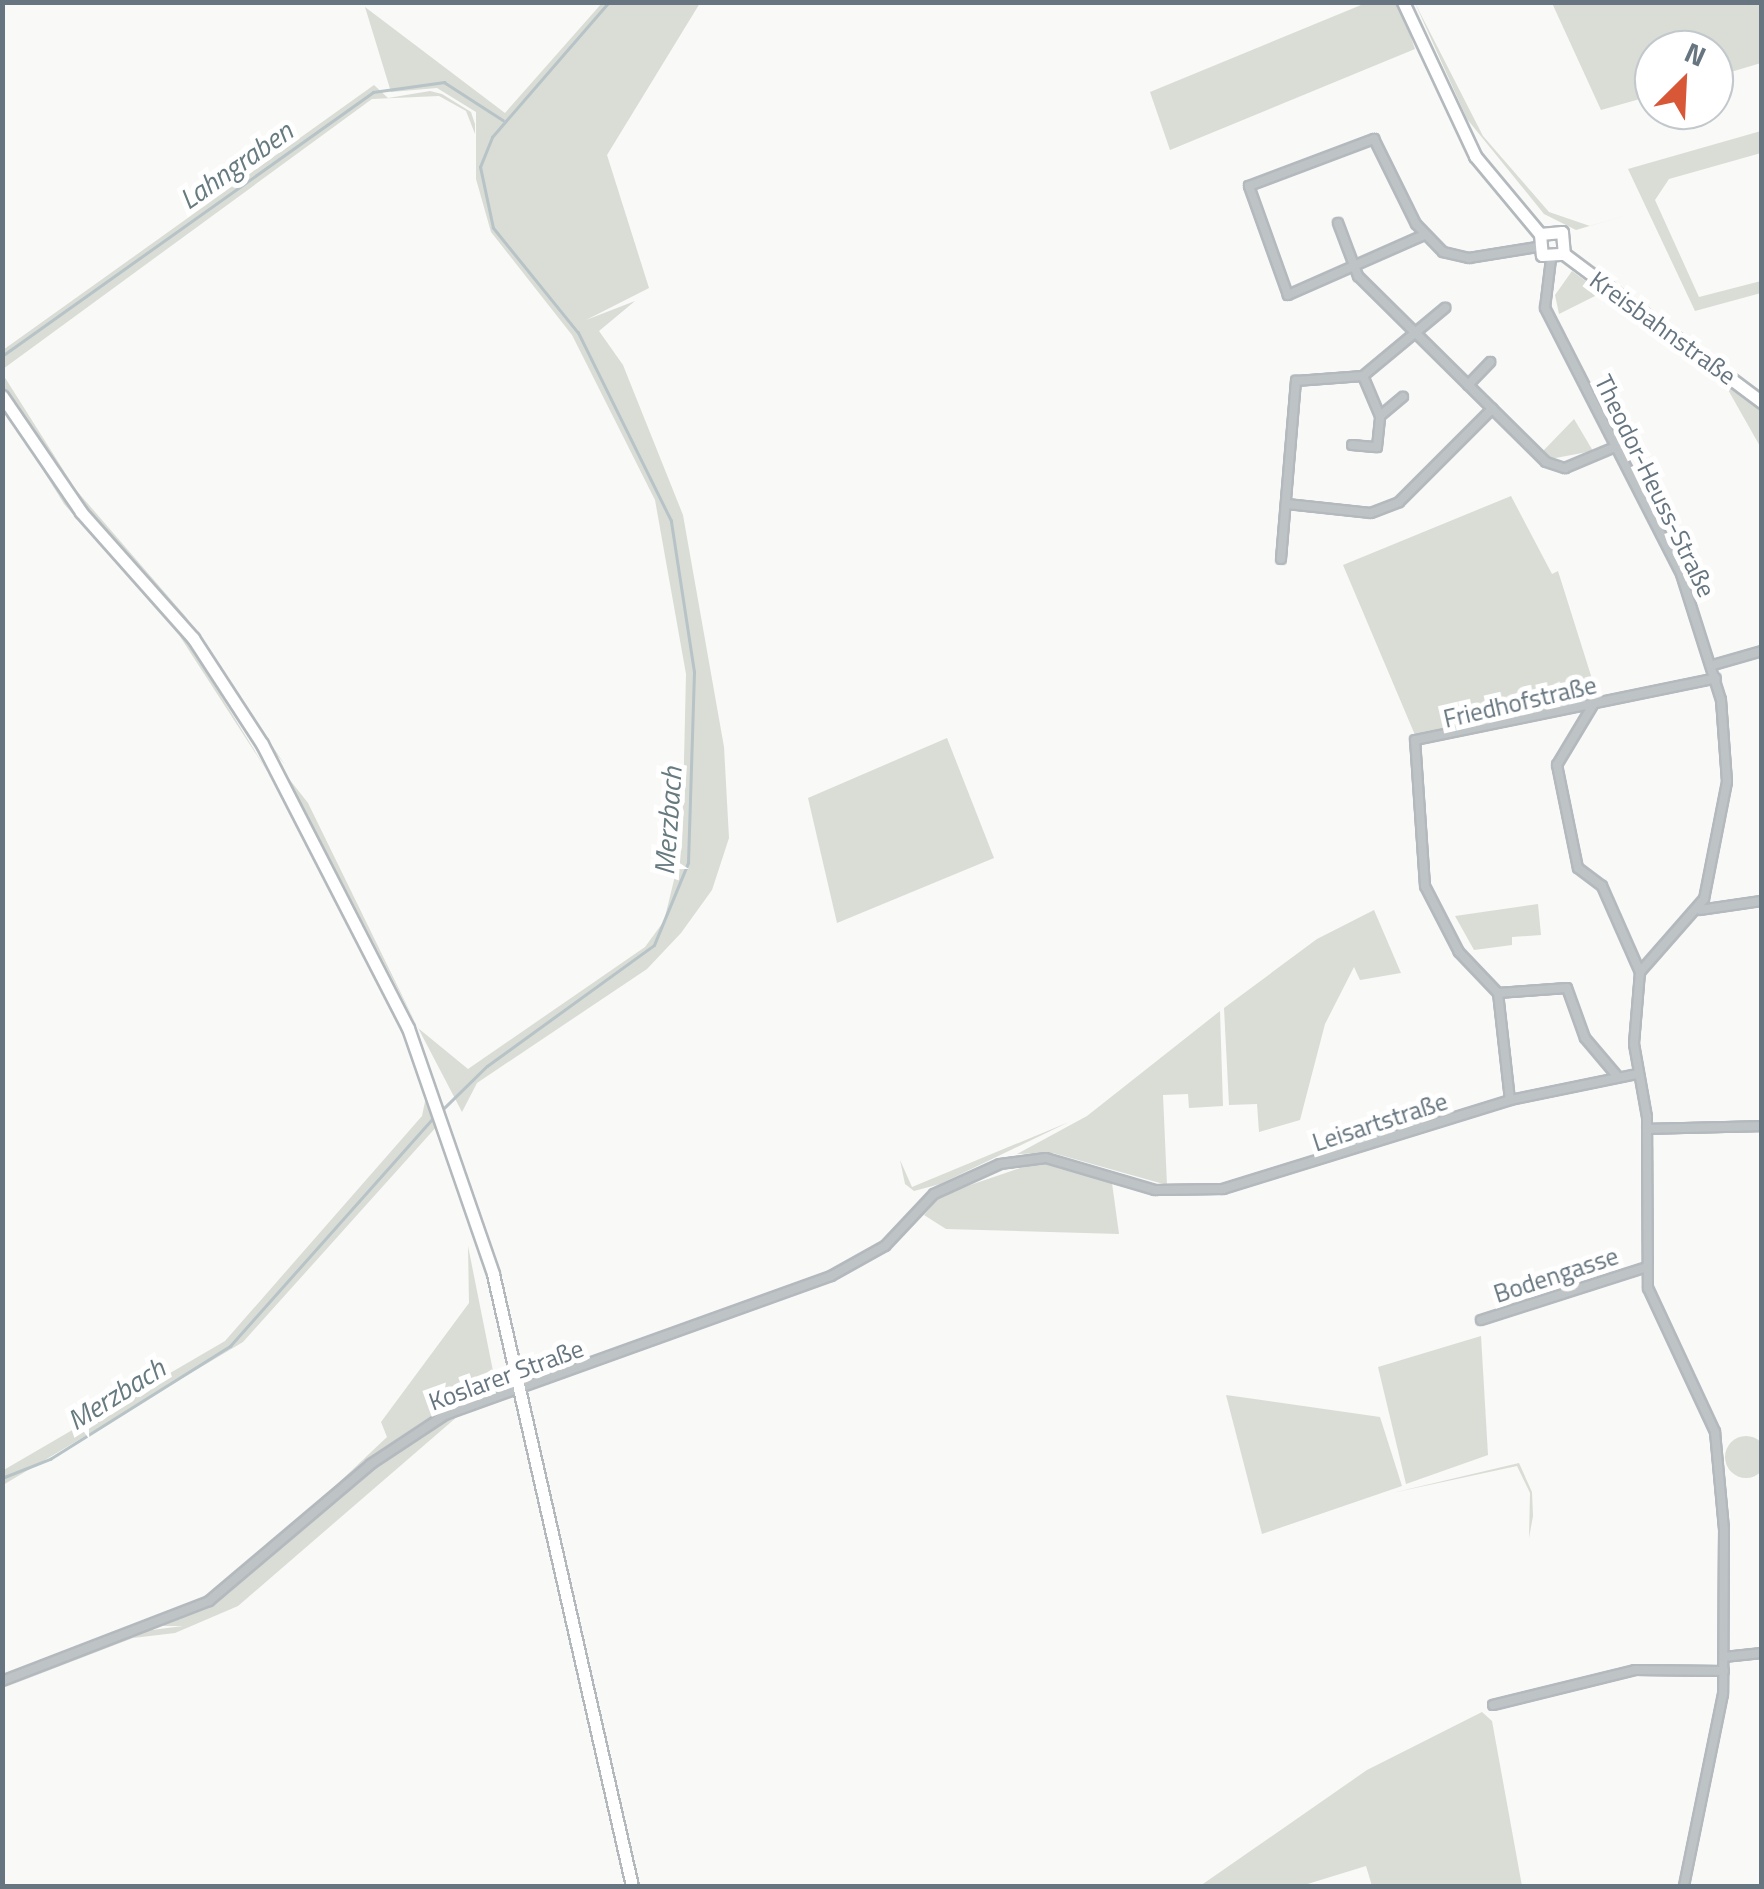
<!DOCTYPE html>
<meta charset="utf-8">
<style>
body{margin:0}
#map{position:relative;width:1764px;height:1889px;overflow:hidden;background:#f9f9f7;font-family:"Titillium Web",sans-serif}
div>[style]{position:absolute}
.green>*{inset:0;background:#d9ddd6}
.round{border-radius:50%}
.stream>*{height:2.5px;margin:-1.25px;padding:0 1.25px;transform-origin:1.25px;border-radius:1.25px;background:#b7c3c6}
.roads{filter:drop-shadow(2px 0 #b3b9bd) drop-shadow(-2px 0 #b3b9bd) drop-shadow(0 2px #b3b9bd) drop-shadow(0 -2px #b3b9bd)}
.street>*{height:8px;margin:-4px;padding:0 4px;transform-origin:4px;border-radius:4px;background:#bec3c6}
.secondary>*{height:11px;margin:-5.5px;padding:0 5.5px;transform-origin:5.5px;border-radius:5.5px;background:#fff}
span{translate:-50% -50%;white-space:nowrap;text-align:center;line-height:1.15;-webkit-text-stroke:10px #fff;paint-order:stroke}
.street-label{font-size:25px;color:#66757f}
.water-label{font-size:28px;color:#667a80;font-style:italic}
.frame{position:absolute;inset:0;border:5px solid #66757f;pointer-events:none}
.north{position:absolute;left:1634px;top:30px;width:100px;height:100px;box-sizing:border-box;background:#fff;border:2px solid #c2c8cc;border-radius:50%;rotate:24deg;font-size:28px;font-weight:700;line-height:40px;text-align:center;color:#66757f}
.north::after{content:'';display:block;margin:auto;width:35px;height:45px;background:#d85737;clip-path:polygon(50% 0,100% 100%,50% 72%,0 100%)}
</style>
<div id="map">
<div class="green">
<i style="clip-path:polygon(602px 3px,700px 3px,607px 155px,649px 288px,586px 320px,635px 301px,599px 331px,623px 365px,683px 515px,724px 747px,729px 838px,712px 890px,681px 933px,647px 969px,477px 1083px,462px 1112px,286px 775px,308px 803px,418px 1028px,468px 1069px,645px 947px,664px 921px,682px 847px,686px 674px,655px 500px,572px 335px,491px 232px,476px 179px,476px 112px,437px 88px,391px 92px,365px 7px,505px 113px)"></i>
<i style="clip-path:polygon(1366px 3px,1399px 3px,1415px 49px,1170px 150px,1150px 92px)"></i>
<i style="clip-path:polygon(1415px 3px,1483px 136px,1549px 212px,1590px 226px,1637px 212px,1576px 230px,1544px 214px,1467px 119px)"></i>
<i style="clip-path:polygon(1552px 3px,1761px 3px,1761px 63px,1714px 77px,1714px 50px,1654px 50px,1654px 95px,1601px 110px)"></i>
<i style="clip-path:polygon(374px 85px,388px 98px,430px 91px,442px 94px,471px 112px,475px 124px,475px 134px,466px 111px,439px 96px,372px 99px,3px 369px,3px 350px)"></i>
<i style="clip-path:polygon(1761px 131px,1761px 153px,1669px 179px,1655px 200px,1699px 297px,1761px 281px,1761px 293px,1695px 311px,1628px 169px)"></i>
<i style="clip-path:polygon(1572px 271px,1761px 410px,1761px 448px,1727px 388px,1597px 295px,1559px 314px,1555px 295px)"></i>
<i style="clip-path:polygon(2px 373px,76px 490px,186px 617px,285px 765px,86px 512px,3px 389px)"></i>
<i style="clip-path:polygon(2px 404px,67px 502px,181px 631px,269px 774px,179px 635px,64px 504px)"></i>
<i style="clip-path:polygon(1574px 419px,1593px 451px,1550px 459px,1543px 451px)"></i>
<i style="clip-path:polygon(1511px 496px,1552px 574px,1558px 571px,1599px 701px,1432px 740px,1415px 735px,1343px 565px)"></i>
<i style="clip-path:polygon(947px 738px,994px 858px,837px 923px,808px 798px)"></i>
<i style="clip-path:polygon(1538px 904px,1541px 935px,1512px 937px,1512px 945px,1474px 950px,1455px 916px)"></i>
<i style="clip-path:polygon(1374px 910px,1401px 973px,1360px 980px,1354px 967px,1325px 1024px,1300px 1120px,1259px 1132px,1257px 1104px,1229px 1105px,1224px 1008px,1317px 939px)"></i>
<i style="clip-path:polygon(1220px 1011px,1223px 1106px,1189px 1108px,1188px 1094px,1163px 1095px,1167px 1185px,1053px 1153px,1017px 1154px,1087px 1116px)"></i>
<i style="clip-path:polygon(427px 1092px,438px 1125px,243px 1342px,3px 1485px,2px 1471px,225px 1341px,422px 1116px)"></i>
<i style="clip-path:polygon(1069px 1122px,940px 1184px,914px 1191px,905px 1184px,900px 1160px,912px 1187px)"></i>
<i style="clip-path:polygon(1038px 1162px,1112px 1183px,1119px 1234px,946px 1229px,924px 1215px,941px 1195px)"></i>
<i style="clip-path:polygon(468px 1246px,497px 1391px,420px 1424px,277px 1541px,387px 1437px,381px 1422px,469px 1303px)"></i>
<i style="clip-path:polygon(1481px 1336px,1488px 1455px,1406px 1484px,1378px 1367px)"></i>
<i style="clip-path:polygon(1226px 1395px,1380px 1417px,1402px 1486px,1262px 1534px)"></i>
<i style="clip-path:polygon(465px 1410px,238px 1606px,175px 1633px,133px 1638px,3px 1688px,144px 1631px,183px 1626px,158px 1626px,222px 1597px,379px 1461px)"></i>
<i class="round" style="left:1725px;top:1436px;width:42px;height:42px"></i>
<i style="clip-path:polygon(1519px 1463px,1532px 1492px,1533px 1516px,1529px 1538px,1530px 1493px,1517px 1466px,1392px 1493px)"></i>
<i style="clip-path:polygon(1482px 1712px,1492px 1721px,1522px 1886px,1372px 1886px,1366px 1866px,1301px 1886px,1200px 1886px,1367px 1770px)"></i>
</div>
<div class="stream">
<i style="left:2px;top:356px;width:455px;rotate:-35.4deg"></i>
<i style="left:373px;top:92px;width:72px;rotate:-8deg"></i>
<i style="left:444px;top:82px;width:70px;rotate:32.8deg"></i>
<i style="left:441px;top:1111px;width:64px;rotate:-44.4deg"></i>
<i style="left:487px;top:1066px;width:206px;rotate:-35.9deg"></i>
<i style="left:654px;top:945px;width:89px;rotate:-67.5deg"></i>
<i style="left:688px;top:863px;width:191px;rotate:-88.2deg"></i>
<i style="left:694px;top:672px;width:153px;rotate:-98.7deg"></i>
<i style="left:671px;top:521px;width:210px;rotate:-116.3deg"></i>
<i style="left:578px;top:333px;width:135px;rotate:-129deg"></i>
<i style="left:493px;top:228px;width:62px;rotate:-102deg"></i>
<i style="left:480px;top:167px;width:32px;rotate:-68deg"></i>
<i style="left:492px;top:137px;width:179px;rotate:-49.1deg"></i>
<i style="left:2px;top:1478px;width:52px;rotate:-21.6deg"></i>
<i style="left:50px;top:1459px;width:213px;rotate:-32.1deg"></i>
<i style="left:230px;top:1346px;width:308px;rotate:-48.3deg"></i>
</div>
<div class="roads">
<div class="street">
<i style="left:1338px;top:223px;width:57px;rotate:69.3deg"></i>
<i style="left:1358px;top:276px;width:264px;rotate:44.7deg"></i>
<i style="left:1546px;top:462px;width:20px;rotate:18deg"></i>
<i style="left:1565px;top:468px;width:54px;rotate:-22.8deg"></i>
<i style="left:1424px;top:235px;width:149px;rotate:156.2deg"></i>
<i style="left:1288px;top:295px;width:116px;rotate:-109.7deg"></i>
<i style="left:1249px;top:186px;width:134px;rotate:-20.6deg"></i>
<i style="left:1374px;top:139px;width:95px;rotate:63.7deg"></i>
<i style="left:1416px;top:224px;width:39px;rotate:46deg"></i>
<i style="left:1443px;top:252px;width:27px;rotate:13deg"></i>
<i style="left:1469px;top:258px;width:69px;rotate:-9.2deg"></i>
<i style="left:1551px;top:259px;width:49px;rotate:97deg"></i>
<i style="left:1545px;top:308px;width:299px;rotate:62.9deg"></i>
<i style="left:1681px;top:574px;width:132px;rotate:72.4deg"></i>
<i style="left:1721px;top:700px;width:82px;rotate:85.8deg"></i>
<i style="left:1727px;top:782px;width:119px;rotate:101.1deg"></i>
<i style="left:1704px;top:899px;width:97px;rotate:131.2deg"></i>
<i style="left:1640px;top:972px;width:72px;rotate:94.8deg"></i>
<i style="left:1634px;top:1044px;width:74px;rotate:79.9deg"></i>
<i style="left:1647px;top:1117px;width:171px;rotate:89.7deg"></i>
<i style="left:1648px;top:1288px;width:159px;rotate:65deg"></i>
<i style="left:1715px;top:1432px;width:97px;rotate:84.7deg"></i>
<i style="left:1724px;top:1529px;width:165px;rotate:90.3deg"></i>
<i style="left:1723px;top:1694px;width:196px;rotate:101.5deg"></i>
<i style="left:1468px;top:385px;width:32px;rotate:-46deg"></i>
<i style="left:1380px;top:416px;width:30px;rotate:-40deg"></i>
<i style="left:1352px;top:445px;width:25px;rotate:5deg"></i>
<i style="left:1377px;top:447px;width:31px;rotate:-84deg"></i>
<i style="left:1380px;top:416px;width:43px;rotate:-113deg"></i>
<i style="left:1287px;top:504px;width:84px;rotate:6.1deg"></i>
<i style="left:1371px;top:513px;width:30px;rotate:-21deg"></i>
<i style="left:1399px;top:502px;width:132px;rotate:-45deg"></i>
<i style="left:1281px;top:559px;width:179px;rotate:-85.2deg"></i>
<i style="left:1296px;top:381px;width:67px;rotate:-4.3deg"></i>
<i style="left:1363px;top:376px;width:107px;rotate:-39.7deg"></i>
<i style="left:1713px;top:665px;width:51px;rotate:-15.9deg"></i>
<i style="left:1593px;top:705px;width:70px;rotate:121deg"></i>
<i style="left:1557px;top:765px;width:105px;rotate:78.5deg"></i>
<i style="left:1578px;top:868px;width:30px;rotate:37deg"></i>
<i style="left:1602px;top:886px;width:94px;rotate:66.2deg"></i>
<i style="left:1700px;top:910px;width:63px;rotate:-8.3deg"></i>
<i style="left:1498px;top:993px;width:69px;rotate:-4.1deg"></i>
<i style="left:1567px;top:988px;width:53px;rotate:70.2deg"></i>
<i style="left:1585px;top:1038px;width:51px;rotate:49.8deg"></i>
<i style="left:1510px;top:1100px;width:108px;rotate:-96.4deg"></i>
<i style="left:1498px;top:993px;width:57px;rotate:-133.6deg"></i>
<i style="left:1459px;top:952px;width:74px;rotate:-117.3deg"></i>
<i style="left:1425px;top:886px;width:146px;rotate:-93.9deg"></i>
<i style="left:1415px;top:740px;width:307px;rotate:-11.6deg"></i>
<i style="left:1647px;top:1129px;width:115px;rotate:-1.5deg"></i>
<i style="left:1481px;top:1320px;width:171px;rotate:-17.7deg"></i>
<i style="left:1724px;top:1657px;width:38px;rotate:-6deg"></i>
<i style="left:2px;top:1681px;width:222px;rotate:-21.1deg"></i>
<i style="left:209px;top:1601px;width:212px;rotate:-40.2deg"></i>
<i style="left:371px;top:1464px;width:89px;rotate:-33.5deg"></i>
<i style="left:445px;top:1415px;width:410px;rotate:-19.8deg"></i>
<i style="left:831px;top:1276px;width:62px;rotate:-29.1deg"></i>
<i style="left:885px;top:1246px;width:71px;rotate:-46.7deg"></i>
<i style="left:934px;top:1194px;width:72px;rotate:-24.4deg"></i>
<i style="left:1000px;top:1164px;width:46px;rotate:-7.4deg"></i>
<i style="left:1046px;top:1158px;width:114px;rotate:16.4deg"></i>
<i style="left:1155px;top:1190px;width:68px;rotate:-0.8deg"></i>
<i style="left:1223px;top:1189px;width:300px;rotate:-17.2deg"></i>
<i style="left:1510px;top:1100px;width:130px;rotate:-11.6deg"></i>
<i style="left:1493px;top:1705px;width:146px;rotate:-13.8deg"></i>
<i style="left:1635px;top:1670px;width:89px;rotate:0.6deg"></i>
</div>
<div class="secondary">
<i style="left:1403px;top:2px;width:170px;rotate:64.9deg"></i>
<i style="left:1475px;top:156px;width:102px;rotate:50.2deg"></i>
<i style="left:1540px;top:234px;width:22px;rotate:-5deg"></i>
<i style="left:1562px;top:232px;width:22px;rotate:85deg"></i>
<i style="left:1540px;top:234px;width:21px;rotate:85deg"></i>
<i style="left:1542px;top:255px;width:22px;rotate:-3deg"></i>
<i style="left:1564px;top:254px;width:247px;rotate:36.8deg"></i>
<i style="left:2px;top:396px;width:140px;rotate:55.7deg"></i>
<i style="left:81px;top:512px;width:169px;rotate:48.4deg"></i>
<i style="left:193px;top:638px;width:126px;rotate:56.9deg"></i>
<i style="left:262px;top:744px;width:319px;rotate:62.8deg"></i>
<i style="left:408px;top:1028px;width:260px;rotate:70.9deg"></i>
<i style="left:493px;top:1274px;width:628px;rotate:77.2deg"></i>
</div>
</div>
<div class="street-label">
<span style="left:1663px;top:328px;rotate:36deg">Kreisbahnstraße</span>
<span style="left:1655px;top:486px;rotate:64deg">Theodor-Heuss-Straße</span>
<span style="left:1520px;top:702px;rotate:-13deg">Friedhofstraße</span>
<span style="left:1380px;top:1122px;rotate:-18deg">Leisartstraße</span>
<span style="left:1556px;top:1275px;rotate:-18deg">Bodengasse</span>
<span style="left:506px;top:1375px;rotate:-20deg">Koslarer Straße</span>
</div>
<div class="water-label">
<span style="left:236px;top:165px;rotate:-35deg">Lahngraben</span>
<span style="left:668px;top:821px;rotate:-86deg">Merzbach</span>
<span style="left:116px;top:1394px;rotate:-32deg">Merzbach</span>
</div>
<div class="frame"></div>
<div class="north">N</div>
</div>
